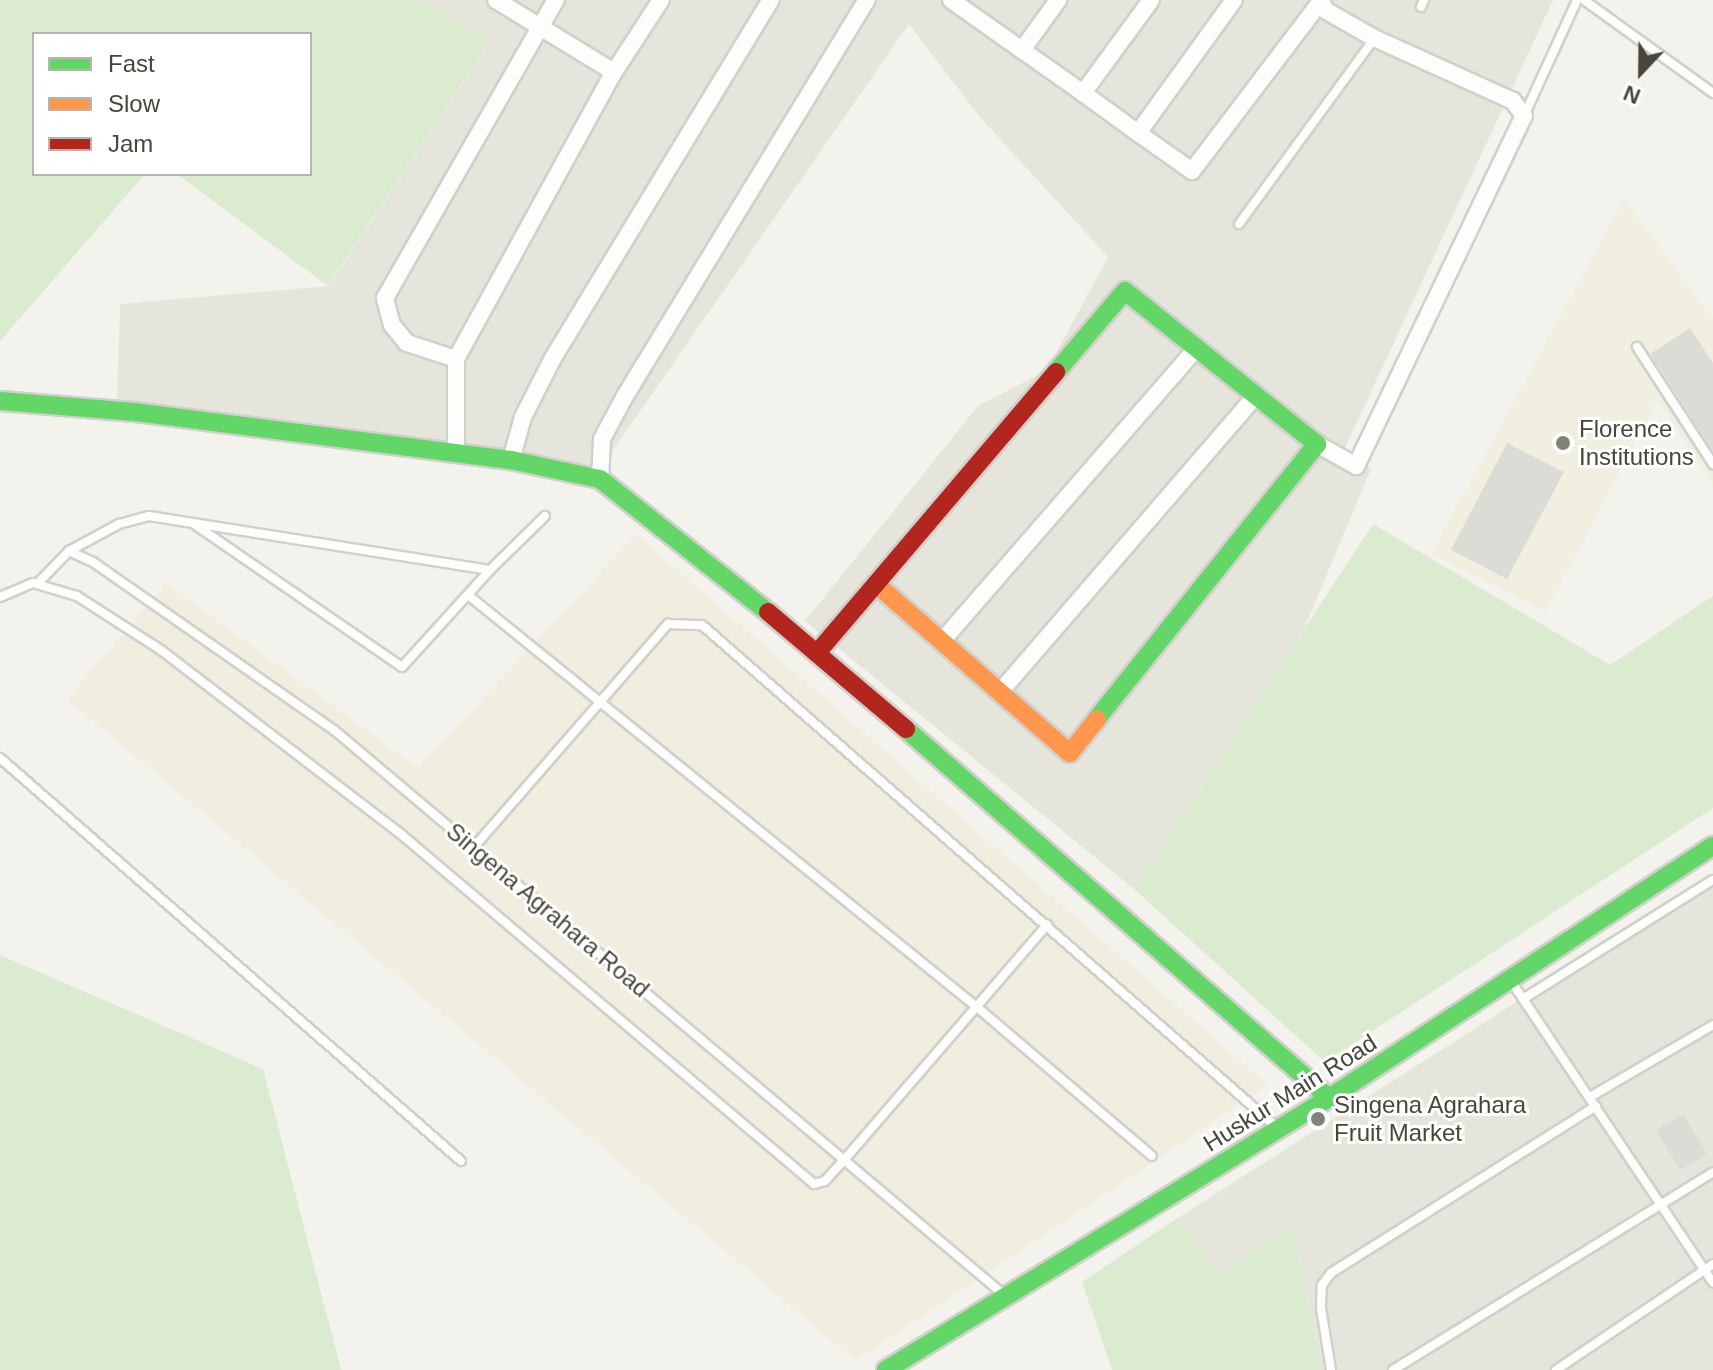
<!DOCTYPE html>
<style>
body{margin:0}
#map{position:relative;width:1713px;height:1370px;overflow:hidden;background:#f3f2ed;font-family:Helvetica,sans-serif}
div>[style]{position:absolute}
.residential>*{inset:0;background:#e6e5dc}
.commercial>*{inset:0;background:#f1eddf}
.education>*{inset:0;background:#f0efe0}
.green>*{inset:0;background:#daebcf}
.building>*{inset:0;background:#dcdbd6}
.roads{filter:drop-shadow(2px 0 #d1d0cb) drop-shadow(-2px 0 #d1d0cb) drop-shadow(0 2px #d1d0cb) drop-shadow(0 -2px #d1d0cb)}
.lane>*{height:8px;margin:-4px;padding:0 4px;transform-origin:4px;border-radius:4px;background:#fdfdfc}
.street>*{height:16px;margin:-8px;padding:0 8px;transform-origin:8px;border-radius:8px;background:#fdfdfc}
.fast>*{height:18px;margin:-9px;padding:0 9px;transform-origin:9px;border-radius:9px;background:#63d668}
.slow>*{height:18px;margin:-9px;padding:0 9px;transform-origin:9px;border-radius:9px;background:#ff974d}
.jam>*{height:18px;margin:-9px;padding:0 9px;transform-origin:9px;border-radius:9px;background:#b3261e}
.dots>*{width:22px;height:22px;translate:-50% -50%;box-sizing:border-box;border:4px solid #fff;border-radius:50%}
span{translate:-50% -50%;white-space:nowrap;text-align:center;line-height:1.15;-webkit-text-stroke:6px #fff;paint-order:stroke}
.poi-label{font-size:24px;color:#494639}
.left{translate:0 -50%;text-align:left}
.street-label{font-size:24px;color:#494639}
.legend{position:absolute;left:32px;top:32px;width:280px;height:144px;box-sizing:border-box;background:#fff;border:2px solid #b6b5b0;margin:0;padding:10px 14px;list-style:none;font-size:24px;color:#494639}
.legend li{display:flex;align-items:center;gap:16px;height:40px}
.legend b{width:40px;border:2px solid #b6b5b0}
.north{position:absolute;left:1601px;top:32px;width:80px;height:80px;-webkit-text-stroke:6px #fff;paint-order:stroke;rotate:202deg;font-size:22px;font-weight:700;line-height:32px;text-align:center;color:#494639}
.north::after{content:'';display:block;margin:auto;width:28px;height:36px;background:#494639;clip-path:polygon(50% 0,100% 100%,50% 72%,0 100%)}
</style>
<div id="map">
<div class="residential">
<i style="clip-path:polygon(420px 0,1553px 0,1344px 450px,1371px 469px,1304px 629px,1134px 889px,805px 621px,978px 406px,1047px 370px,1108px 257px,979px 116px,909px 24px,600px 469px,117px 399px,120px 304px,329px 286px,490px 42px)"></i>
<i style="clip-path:polygon(1713px 877px,1713px 1370px,1322px 1370px,1292px 1225px,1218px 1275px,1179px 1217px)"></i>
</div>
<div class="commercial">
<i style="clip-path:polygon(636px 534px,1268px 1085px,856px 1361px,67px 699px,166px 583px,418px 768px)"></i>
</div>
<div class="education">
<i style="clip-path:polygon(1624px 198px,1713px 319px,1713px 487px,1658px 400px,1546px 612px,1431px 554px)"></i>
</div>
<div class="green">
<i style="clip-path:polygon(0 0,420px 0,490px 41px,328px 286px,177px 174px,310px 174px,310px 34px,34px 34px,34px 174px,145px 174px,0 341px)"></i>
<i style="clip-path:polygon(1373px 524px,1610px 665px,1713px 596px,1713px 808px,1325px 1062px,1134px 889px)"></i>
<i style="clip-path:polygon(0 955px,263px 1069px,341px 1370px,0 1370px)"></i>
<i style="clip-path:polygon(1179px 1217px,1218px 1275px,1292px 1225px,1322px 1370px,1112px 1370px,1082px 1282px)"></i>
</div>
<div class="building">
<i style="clip-path:polygon(1690px 328px,1713px 363px,1713px 451px,1650px 354px)"></i>
<i style="clip-path:polygon(1507px 443px,1564px 472px,1507px 579px,1451px 550px)"></i>
<i style="clip-path:polygon(1683px 1114px,1707px 1154px,1680px 1170px,1656px 1130px)"></i>
</div>
<div class="roads">
<div class="lane">
<i style="left:1584px;top:0;width:159px;rotate:35.8deg"></i>
<i style="left:1421px;top:7px;width:8px;rotate:-67deg"></i>
<i style="left:1524px;top:116px;width:128px;rotate:-65.4deg"></i>
<i style="left:1239px;top:224px;width:229px;rotate:-53.9deg"></i>
<i style="left:1637px;top:347px;width:140px;rotate:57deg"></i>
<i style="left:194px;top:524px;width:252px;rotate:34.5deg"></i>
<i style="left:402px;top:667px;width:131px;rotate:-47.8deg"></i>
<i style="left:69px;top:551px;width:26px;rotate:25deg"></i>
<i style="left:93px;top:562px;width:294px;rotate:34.9deg"></i>
<i style="left:334px;top:730px;width:875px;rotate:40.13deg"></i>
<i style="left:37px;top:584px;width:46px;rotate:-45.9deg"></i>
<i style="left:69px;top:551px;width:57px;rotate:-28.4deg"></i>
<i style="left:119px;top:524px;width:31px;rotate:-15deg"></i>
<i style="left:149px;top:516px;width:345px;rotate:9deg"></i>
<i style="left:490px;top:570px;width:77px;rotate:-44.5deg"></i>
<i style="left:468px;top:595px;width:656px;rotate:39deg"></i>
<i style="left:978px;top:1008px;width:228px;rotate:40.4deg"></i>
<i style="left:0;top:597px;width:36px;rotate:-23deg"></i>
<i style="left:33px;top:583px;width:46px;rotate:16.5deg"></i>
<i style="left:77px;top:596px;width:100px;rotate:32.7deg"></i>
<i style="left:161px;top:650px;width:304px;rotate:37.5deg"></i>
<i style="left:402px;top:835px;width:540px;rotate:40.27deg"></i>
<i style="left:814px;top:1184px;width:11px;rotate:-15deg"></i>
<i style="left:825px;top:1181px;width:28px;rotate:-48deg"></i>
<i style="left:844px;top:1160px;width:311px;rotate:-49.2deg"></i>
<i style="left:0;top:758px;width:612px;rotate:41.16deg"></i>
<i style="left:474px;top:847px;width:296px;rotate:-49deg"></i>
<i style="left:668px;top:624px;width:34px;rotate:2deg"></i>
<i style="left:702px;top:625px;width:761px;rotate:41.16deg"></i>
<i style="left:1511px;top:981px;width:363px;rotate:56.2deg"></i>
<i style="left:1523px;top:999px;width:224px;rotate:-32.1deg"></i>
<i style="left:1590px;top:1097px;width:143px;rotate:-30.3deg"></i>
<i style="left:1331px;top:1370px;width:63px;rotate:-99.2deg"></i>
<i style="left:1321px;top:1308px;width:23px;rotate:-88deg"></i>
<i style="left:1322px;top:1285px;width:15px;rotate:-53deg"></i>
<i style="left:1331px;top:1273px;width:313px;rotate:-32.2deg"></i>
<i style="left:1393px;top:1370px;width:376px;rotate:-31.7deg"></i>
<i style="left:1556px;top:1370px;width:189px;rotate:-34deg"></i>
</div>
<div class="street">
<i style="left:496px;top:0;width:138px;rotate:31.4deg"></i>
<i style="left:951px;top:0;width:87px;rotate:35.2deg"></i>
<i style="left:1022px;top:50px;width:62px;rotate:-54.2deg"></i>
<i style="left:1022px;top:50px;width:75px;rotate:35.2deg"></i>
<i style="left:1083px;top:93px;width:115px;rotate:-53.8deg"></i>
<i style="left:1083px;top:93px;width:68px;rotate:36deg"></i>
<i style="left:1138px;top:133px;width:164px;rotate:-54.2deg"></i>
<i style="left:1138px;top:133px;width:66px;rotate:35.1deg"></i>
<i style="left:1192px;top:171px;width:213px;rotate:-52.8deg"></i>
<i style="left:456px;top:359px;width:52px;rotate:-161.9deg"></i>
<i style="left:407px;top:343px;width:23px;rotate:-130deg"></i>
<i style="left:392px;top:325px;width:28px;rotate:-105deg"></i>
<i style="left:385px;top:298px;width:344px;rotate:-60.2deg"></i>
<i style="left:1317px;top:444px;width:45px;rotate:29.4deg"></i>
<i style="left:1356px;top:466px;width:388px;rotate:-64.4deg"></i>
<i style="left:1524px;top:116px;width:19px;rotate:-126deg"></i>
<i style="left:1513px;top:101px;width:153px;rotate:-155.6deg"></i>
<i style="left:1374px;top:38px;width:56px;rotate:-150.3deg"></i>
<i style="left:1325px;top:10px;width:11px;rotate:-112deg"></i>
<i style="left:456px;top:453px;width:94px;rotate:-90deg"></i>
<i style="left:456px;top:359px;width:328px;rotate:-61.2deg"></i>
<i style="left:614px;top:72px;width:86px;rotate:-56.9deg"></i>
<i style="left:511px;top:460px;width:45px;rotate:-74.4deg"></i>
<i style="left:523px;top:417px;width:66px;rotate:-63deg"></i>
<i style="left:553px;top:358px;width:419px;rotate:-58.7deg"></i>
<i style="left:600px;top:479px;width:40px;rotate:-87.1deg"></i>
<i style="left:602px;top:439px;width:49px;rotate:-61.9deg"></i>
<i style="left:625px;top:396px;width:464px;rotate:-58.6deg"></i>
<i style="left:942px;top:641px;width:388px;rotate:-49deg"></i>
<i style="left:1000px;top:692px;width:392px;rotate:-49.2deg"></i>
</div>
<div class="fast">
<i style="left:1056px;top:372px;width:106px;rotate:-49.6deg"></i>
<i style="left:1125px;top:291px;width:246px;rotate:38.6deg"></i>
<i style="left:1317px;top:444px;width:352px;rotate:128.7deg"></i>
<i style="left:0;top:401px;width:135px;rotate:4.7deg"></i>
<i style="left:135px;top:412px;width:379px;rotate:7.3deg"></i>
<i style="left:511px;top:460px;width:91px;rotate:12.1deg"></i>
<i style="left:600px;top:479px;width:214px;rotate:38.4deg"></i>
<i style="left:906px;top:729px;width:561px;rotate:41.1deg"></i>
<i style="left:886px;top:1370px;width:520px;rotate:-31.55deg"></i>
<i style="left:1329px;top:1098px;width:459px;rotate:-33.3deg"></i>
</div>
<div class="slow">
<i style="left:876px;top:584px;width:257px;rotate:41.1deg"></i>
<i style="left:1070px;top:753px;width:43px;rotate:-51.5deg"></i>
</div>
<div class="jam">
<i style="left:768px;top:612px;width:181px;rotate:40.3deg"></i>
<i style="left:817px;top:653px;width:369px;rotate:-49.6deg"></i>
</div>
</div>
<div class="dots">
<i style="left:1563px;top:443px;background:#848278"></i>
<i style="left:1318px;top:1119px;background:#848278"></i>
</div>
<div class="poi-label">
<span class="left" style="left:1579px;top:443px">Florence<br>Institutions</span>
<span class="left" style="left:1334px;top:1119px">Singena Agrahara<br>Fruit Market</span>
</div>
<div class="street-label">
<span style="left:548px;top:910px;rotate:40deg">Singena Agrahara Road</span>
<span style="left:1290px;top:1093px;rotate:-32deg">Huskur Main Road</span>
</div>
<ul class="legend">
<li><b style="height:10px;background:#63d668"></b>Fast</li>
<li><b style="height:10px;background:#ff974d"></b>Slow</li>
<li><b style="height:10px;background:#b3261e"></b>Jam</li>
</ul>
<div class="north">N</div>
</div>
